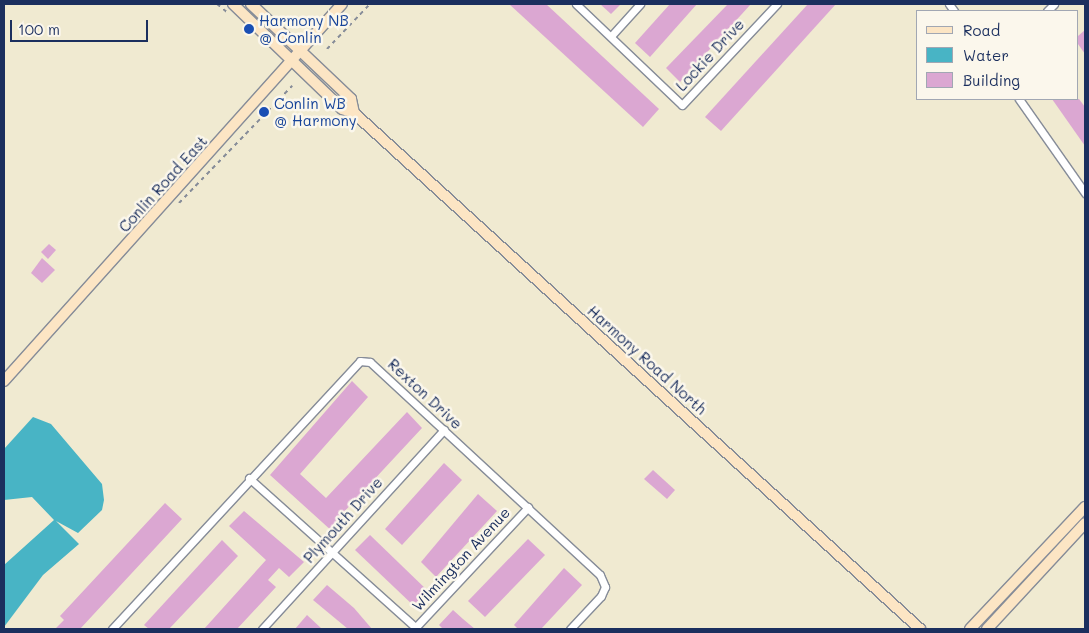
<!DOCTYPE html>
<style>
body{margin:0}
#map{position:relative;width:1089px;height:633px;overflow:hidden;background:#f0ead1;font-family:Mali,sans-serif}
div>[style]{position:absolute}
.water>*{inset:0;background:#48b4c5}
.building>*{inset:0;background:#dba7d2}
.path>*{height:2px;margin-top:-1px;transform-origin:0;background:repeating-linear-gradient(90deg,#868c98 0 4px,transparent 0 8px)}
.roads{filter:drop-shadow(1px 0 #868c98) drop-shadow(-1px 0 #868c98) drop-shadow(0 1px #868c98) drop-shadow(0 -1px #868c98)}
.street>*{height:7px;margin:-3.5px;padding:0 3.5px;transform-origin:3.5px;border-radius:3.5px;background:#fff}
.secondary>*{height:10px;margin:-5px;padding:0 5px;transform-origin:5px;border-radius:5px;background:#fce5c4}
.dots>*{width:14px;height:14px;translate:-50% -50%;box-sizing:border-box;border:2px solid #fbf7ec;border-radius:50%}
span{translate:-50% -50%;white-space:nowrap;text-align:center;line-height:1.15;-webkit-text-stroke:5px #fbf7ec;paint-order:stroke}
.transit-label{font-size:15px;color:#164399}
.left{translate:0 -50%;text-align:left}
.street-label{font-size:15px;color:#1b2f5e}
.frame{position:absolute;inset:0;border:5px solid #1b2f5e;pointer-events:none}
.legend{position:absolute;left:916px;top:10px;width:162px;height:90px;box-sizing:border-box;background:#fbf7ec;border:1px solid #a1a7b3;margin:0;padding:6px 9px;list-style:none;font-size:15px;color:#1b2f5e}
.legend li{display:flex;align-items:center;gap:10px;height:25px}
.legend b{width:25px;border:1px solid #a1a7b3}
.scale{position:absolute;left:10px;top:20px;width:138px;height:22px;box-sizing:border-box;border:2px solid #1b2f5e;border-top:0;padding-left:6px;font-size:15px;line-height:18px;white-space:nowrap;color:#1b2f5e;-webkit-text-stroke:4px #fbf7ec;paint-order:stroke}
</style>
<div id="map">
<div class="water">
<i style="clip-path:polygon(33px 417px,51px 424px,102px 484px,104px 500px,102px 510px,78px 533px,56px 521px,79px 544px,43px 575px,4px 627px,4px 565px,54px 520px,32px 497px,4px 500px,4px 449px)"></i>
</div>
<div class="building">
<i style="clip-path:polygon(509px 4px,546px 4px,659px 109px,643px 127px)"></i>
<i style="clip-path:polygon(600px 4px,621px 4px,611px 14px)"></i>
<i style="clip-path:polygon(670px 4px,697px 4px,650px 57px,635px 43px)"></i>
<i style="clip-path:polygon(728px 4px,751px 4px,680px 82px,666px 68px)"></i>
<i style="clip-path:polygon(808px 4px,836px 4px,721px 131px,705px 117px)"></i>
<i style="clip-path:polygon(1085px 30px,1085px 54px,1078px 44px,1078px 36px)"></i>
<i style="clip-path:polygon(1052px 99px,1079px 99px,1085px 107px,1085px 146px)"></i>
<i style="clip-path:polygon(49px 244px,56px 250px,48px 259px,41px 252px)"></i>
<i style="clip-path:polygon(42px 258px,55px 270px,42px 283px,31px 273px)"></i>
<i style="clip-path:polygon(352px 381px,368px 397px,300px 474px,326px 498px,407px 412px,422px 428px,343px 513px,348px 517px,333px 532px,270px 475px)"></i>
<i style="clip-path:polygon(444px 463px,462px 480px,402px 545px,385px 529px)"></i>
<i style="clip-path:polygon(653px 470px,675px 490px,667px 499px,644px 479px)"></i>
<i style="clip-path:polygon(478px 494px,497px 511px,436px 577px,421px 562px)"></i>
<i style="clip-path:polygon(165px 503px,182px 519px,80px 629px,55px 629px,64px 620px,60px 616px)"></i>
<i style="clip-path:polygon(244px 511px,304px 562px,289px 577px,279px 568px,268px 580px,276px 587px,237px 629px,204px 629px,266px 560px,229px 526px)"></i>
<i style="clip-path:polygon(370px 535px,429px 592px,415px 607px,355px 550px)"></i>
<i style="clip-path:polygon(528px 539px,545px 555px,485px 617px,468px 601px)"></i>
<i style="clip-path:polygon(222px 540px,238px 556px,169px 629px,149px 629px,144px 625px)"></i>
<i style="clip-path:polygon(564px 568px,582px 585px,541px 629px,518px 629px,514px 625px)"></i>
<i style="clip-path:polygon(327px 585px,354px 608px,372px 629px,348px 629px,313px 600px)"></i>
<i style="clip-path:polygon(453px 610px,463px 619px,475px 629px,443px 629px,439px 625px)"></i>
<i style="clip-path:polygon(307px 615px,322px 629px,295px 629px)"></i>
</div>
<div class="path">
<i style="left:217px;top:4px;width:13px;rotate:39deg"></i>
<i style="left:327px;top:49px;width:62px;rotate:-46.3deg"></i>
<i style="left:179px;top:203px;width:163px;rotate:-46deg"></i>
</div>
<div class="roads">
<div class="street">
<i style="left:576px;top:4px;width:146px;rotate:43.6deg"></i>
<i style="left:682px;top:105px;width:139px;rotate:-46.8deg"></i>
<i style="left:949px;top:4px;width:9px;rotate:54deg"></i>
<i style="left:1047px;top:11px;width:10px;rotate:-45deg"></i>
<i style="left:612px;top:35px;width:42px;rotate:-47.9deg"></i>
<i style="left:1019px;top:99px;width:115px;rotate:54.9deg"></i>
<i style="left:249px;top:478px;width:226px;rotate:41.9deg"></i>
<i style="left:112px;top:629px;width:365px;rotate:-47.2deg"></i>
<i style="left:360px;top:361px;width:10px;rotate:6deg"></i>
<i style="left:370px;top:362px;width:313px;rotate:42.8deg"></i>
<i style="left:600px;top:575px;width:13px;rotate:67deg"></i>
<i style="left:605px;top:587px;width:10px;rotate:114deg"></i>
<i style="left:601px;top:596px;width:45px;rotate:133.2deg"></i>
<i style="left:262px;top:629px;width:270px;rotate:-47.6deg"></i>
<i style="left:414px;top:629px;width:167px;rotate:-46.9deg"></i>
</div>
<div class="secondary">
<i style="left:233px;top:4px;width:151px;rotate:43.9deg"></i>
<i style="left:342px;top:109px;width:13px;rotate:18deg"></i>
<i style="left:354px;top:113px;width:766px;rotate:42.35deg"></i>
<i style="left:251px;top:4px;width:138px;rotate:43.5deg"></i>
<i style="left:351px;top:99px;width:14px;rotate:78deg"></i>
<i style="left:4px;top:381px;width:506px;rotate:-48.12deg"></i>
<i style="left:970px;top:629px;width:168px;rotate:-46.7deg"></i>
<i style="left:987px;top:629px;width:144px;rotate:-47.2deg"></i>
</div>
</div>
<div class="dots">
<i style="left:249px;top:29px;background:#1a4fb4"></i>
<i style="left:264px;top:112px;background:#1a4fb4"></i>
</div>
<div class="transit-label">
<span class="left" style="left:259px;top:29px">Harmony NB<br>@ Conlin</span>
<span class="left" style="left:274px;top:112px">Conlin WB<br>@ Harmony</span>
</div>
<div class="street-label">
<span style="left:710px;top:55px;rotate:-47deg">Lockie Drive</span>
<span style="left:163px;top:184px;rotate:-48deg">Conlin Road East</span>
<span style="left:647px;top:360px;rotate:42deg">Harmony Road North</span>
<span style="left:425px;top:394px;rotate:43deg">Rexton Drive</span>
<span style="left:343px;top:520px;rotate:-48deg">Plymouth Drive</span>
<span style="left:461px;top:559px;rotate:-47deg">Wilmington Avenue</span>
</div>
<div class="frame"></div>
<ul class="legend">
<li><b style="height:6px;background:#fce5c4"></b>Road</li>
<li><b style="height:14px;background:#48b4c5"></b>Water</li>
<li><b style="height:14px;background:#dba7d2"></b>Building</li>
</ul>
<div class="scale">100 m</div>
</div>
